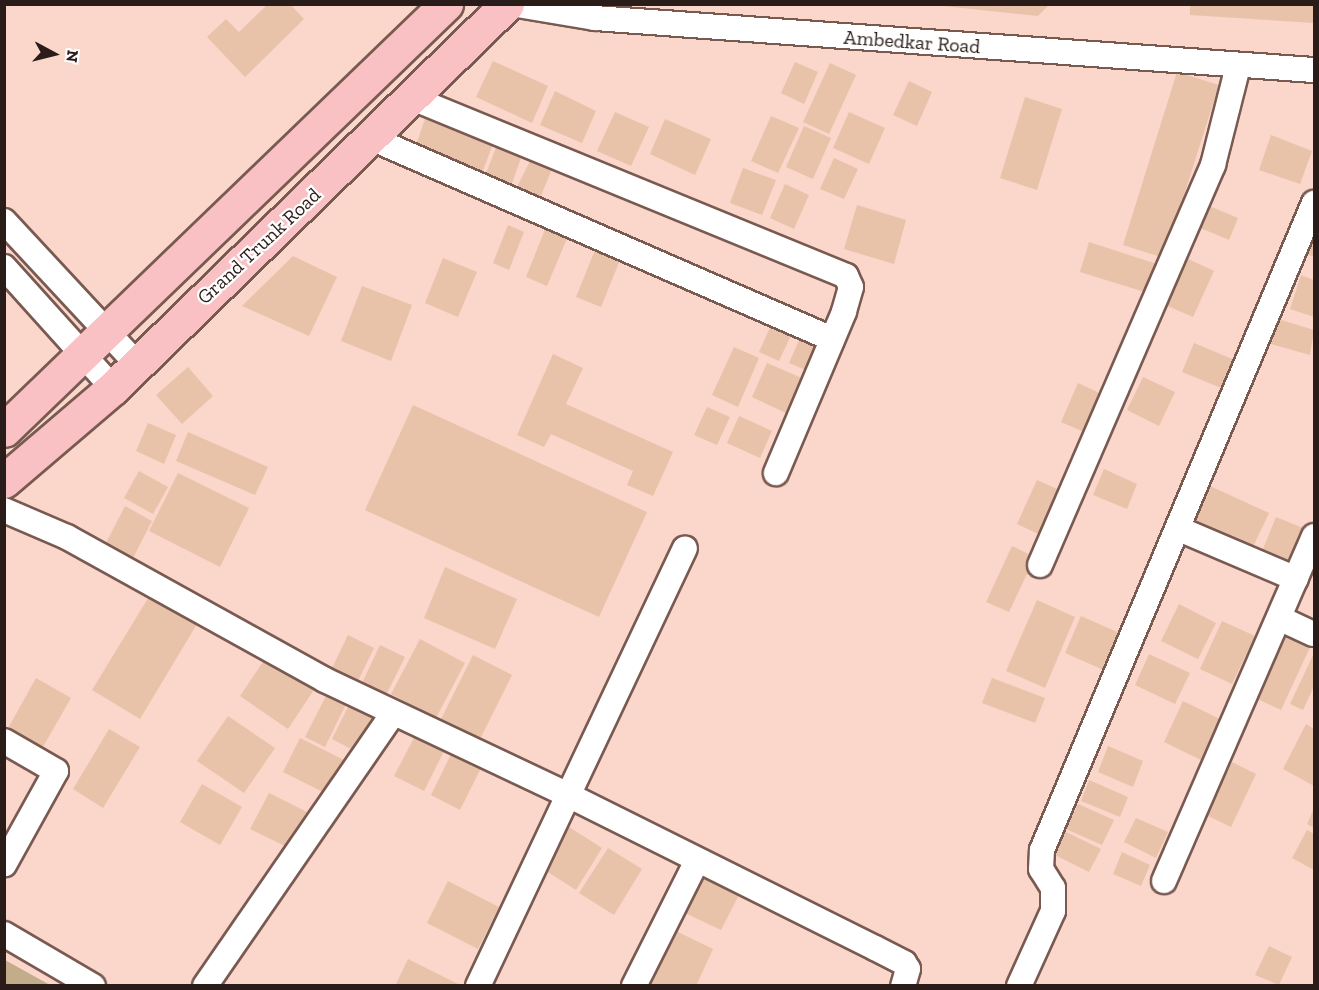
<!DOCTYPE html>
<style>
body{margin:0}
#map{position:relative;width:1319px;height:990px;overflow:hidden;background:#fad6cb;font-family:"Zilla Slab",serif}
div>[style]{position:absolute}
.green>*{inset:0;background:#c3ac8a}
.building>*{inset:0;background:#e9c3a9}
.roads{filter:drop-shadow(2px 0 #795a51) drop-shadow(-2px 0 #795a51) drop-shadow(0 2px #795a51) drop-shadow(0 -2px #795a51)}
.minor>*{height:24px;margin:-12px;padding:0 12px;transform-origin:12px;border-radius:12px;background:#fff}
.highway>*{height:33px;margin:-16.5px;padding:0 16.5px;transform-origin:16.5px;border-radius:16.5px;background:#f9c1c3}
span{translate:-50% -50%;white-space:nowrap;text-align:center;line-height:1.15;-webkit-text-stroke:4.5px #fff;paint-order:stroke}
.street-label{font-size:20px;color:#2a1d19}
.frame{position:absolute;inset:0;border:6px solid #2a1d19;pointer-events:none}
.north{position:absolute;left:24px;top:24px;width:60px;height:60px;-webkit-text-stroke:4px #fff;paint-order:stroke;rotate:97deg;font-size:16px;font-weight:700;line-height:24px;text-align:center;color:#2a1d19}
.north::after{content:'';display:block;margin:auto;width:21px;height:27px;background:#2a1d19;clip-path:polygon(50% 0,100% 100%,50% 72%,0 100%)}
</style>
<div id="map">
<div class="green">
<i style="clip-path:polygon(5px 960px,50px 985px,5px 985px)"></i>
</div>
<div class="building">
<i style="clip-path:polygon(268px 4px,290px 4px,304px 19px,245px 77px,207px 37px,226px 19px,239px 32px)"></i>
<i style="clip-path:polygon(925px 4px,1050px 4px,1038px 16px)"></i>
<i style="clip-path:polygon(1190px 4px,1314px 4px,1314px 23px,1190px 15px)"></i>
<i style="clip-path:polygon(493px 61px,548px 86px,532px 123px,476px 97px)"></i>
<i style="clip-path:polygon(795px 62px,818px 72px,804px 104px,781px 93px)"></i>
<i style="clip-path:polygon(830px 63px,856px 75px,829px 134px,803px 122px)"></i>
<i style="clip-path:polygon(1177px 72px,1219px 85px,1164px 258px,1123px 245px)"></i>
<i style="clip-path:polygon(909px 81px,932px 92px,917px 126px,893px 115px)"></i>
<i style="clip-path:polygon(555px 91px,596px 111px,582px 143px,540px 125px)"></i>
<i style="clip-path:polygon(1025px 97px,1062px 109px,1037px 190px,1000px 178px)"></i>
<i style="clip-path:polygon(615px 112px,649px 127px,631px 166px,597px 151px)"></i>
<i style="clip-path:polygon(849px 112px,885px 128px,869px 164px,833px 148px)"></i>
<i style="clip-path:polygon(771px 116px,799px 128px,778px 173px,751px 161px)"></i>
<i style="clip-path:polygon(425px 119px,493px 144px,482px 173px,415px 148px)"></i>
<i style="clip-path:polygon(665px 119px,711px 139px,695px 175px,650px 154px)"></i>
<i style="clip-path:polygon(804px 126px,831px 138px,813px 179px,786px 167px)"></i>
<i style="clip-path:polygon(1271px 135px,1312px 151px,1300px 184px,1259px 170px)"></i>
<i style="clip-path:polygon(497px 145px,522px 155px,511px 186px,485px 176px)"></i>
<i style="clip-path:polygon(532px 157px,553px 166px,537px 206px,513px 195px)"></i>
<i style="clip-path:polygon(834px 158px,858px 169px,844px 199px,820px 189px)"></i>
<i style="clip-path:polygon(743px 168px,776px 180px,762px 215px,730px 203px)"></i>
<i style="clip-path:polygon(785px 184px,809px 195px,794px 229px,770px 218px)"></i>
<i style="clip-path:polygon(857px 205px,906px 220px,894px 264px,844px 249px)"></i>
<i style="clip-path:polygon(1207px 205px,1238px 218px,1229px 240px,1198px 227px)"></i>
<i style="clip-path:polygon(508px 225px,524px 232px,509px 270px,493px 263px)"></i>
<i style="clip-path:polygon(546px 227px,568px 236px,547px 286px,526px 277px)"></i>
<i style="clip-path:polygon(1314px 227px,1314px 257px,1305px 253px)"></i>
<i style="clip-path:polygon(1089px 242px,1160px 265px,1151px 294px,1080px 272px)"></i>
<i style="clip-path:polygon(595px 250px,620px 260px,601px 307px,576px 297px)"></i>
<i style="clip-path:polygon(293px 256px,337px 277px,309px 336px,242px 306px)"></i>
<i style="clip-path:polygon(1184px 257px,1214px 271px,1193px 317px,1163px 304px)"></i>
<i style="clip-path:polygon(443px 258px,477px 272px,458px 317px,425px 303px)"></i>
<i style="clip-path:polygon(1301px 275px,1314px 280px,1314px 317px,1290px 309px)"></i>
<i style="clip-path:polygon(362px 286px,412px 305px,391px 361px,341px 341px)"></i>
<i style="clip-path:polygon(1278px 319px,1314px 330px,1310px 355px,1271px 344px)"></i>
<i style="clip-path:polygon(773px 321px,793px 331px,779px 361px,759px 352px)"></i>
<i style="clip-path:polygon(803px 331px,825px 341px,811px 372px,789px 363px)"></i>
<i style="clip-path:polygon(1194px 343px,1237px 361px,1226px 390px,1182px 372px)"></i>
<i style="clip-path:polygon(734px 347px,759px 358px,738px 407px,712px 395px)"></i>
<i style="clip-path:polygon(553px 354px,583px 368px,566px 404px,673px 452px,653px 496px,627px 485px,633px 471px,551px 434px,544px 447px,517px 435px)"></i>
<i style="clip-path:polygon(767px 363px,804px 379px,788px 414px,752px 397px)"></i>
<i style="clip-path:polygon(188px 367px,213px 396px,182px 424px,156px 395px)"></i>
<i style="clip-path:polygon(1143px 377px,1175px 392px,1159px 426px,1127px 410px)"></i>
<i style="clip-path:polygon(1078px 383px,1108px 397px,1091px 435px,1061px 422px)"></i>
<i style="clip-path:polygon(413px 405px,647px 512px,599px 617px,365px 510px)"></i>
<i style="clip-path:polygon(707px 407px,730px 417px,717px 445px,694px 435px)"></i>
<i style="clip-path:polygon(739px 416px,772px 431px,760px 458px,727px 443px)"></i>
<i style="clip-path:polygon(148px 423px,176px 435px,164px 464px,136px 451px)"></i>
<i style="clip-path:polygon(188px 432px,268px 467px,255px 495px,176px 461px)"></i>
<i style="clip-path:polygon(1104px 469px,1137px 484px,1127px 509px,1093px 495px)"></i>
<i style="clip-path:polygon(139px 471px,168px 487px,153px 514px,124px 498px)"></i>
<i style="clip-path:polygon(178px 473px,249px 508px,220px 567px,149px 531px)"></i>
<i style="clip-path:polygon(1037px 480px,1068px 494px,1047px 538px,1017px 524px)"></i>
<i style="clip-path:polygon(1210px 486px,1269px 513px,1251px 551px,1192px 524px)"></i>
<i style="clip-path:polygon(125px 506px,152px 521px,133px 558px,106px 543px)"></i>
<i style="clip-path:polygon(1276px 517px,1308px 530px,1294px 562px,1263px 549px)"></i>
<i style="clip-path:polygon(1012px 546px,1035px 557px,1009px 612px,986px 602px)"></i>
<i style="clip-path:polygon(445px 567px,517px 599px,495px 649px,424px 618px)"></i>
<i style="clip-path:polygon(153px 590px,200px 619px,140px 719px,92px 690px)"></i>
<i style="clip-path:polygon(1037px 600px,1075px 617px,1045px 688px,1006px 671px)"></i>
<i style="clip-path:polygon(1179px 604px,1216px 623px,1198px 659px,1161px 641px)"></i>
<i style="clip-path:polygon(1081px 616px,1124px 635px,1108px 672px,1065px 653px)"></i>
<i style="clip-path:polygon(1222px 621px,1255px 636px,1232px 684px,1200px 669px)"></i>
<i style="clip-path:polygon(1286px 631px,1312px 643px,1281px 710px,1255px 698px)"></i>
<i style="clip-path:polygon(348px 635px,374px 648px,357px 683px,331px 670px)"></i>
<i style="clip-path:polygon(420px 639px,465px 663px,436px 718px,391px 694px)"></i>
<i style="clip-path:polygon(380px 645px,405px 657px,385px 697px,361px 685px)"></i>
<i style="clip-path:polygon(269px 653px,317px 685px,288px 729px,240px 696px)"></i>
<i style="clip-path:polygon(1314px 653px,1314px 686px,1303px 710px,1290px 704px)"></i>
<i style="clip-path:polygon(1149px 654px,1190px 673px,1175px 704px,1135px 685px)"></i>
<i style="clip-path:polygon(473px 655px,512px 675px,479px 741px,440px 721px)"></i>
<i style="clip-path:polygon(36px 678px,71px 698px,40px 752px,6px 732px)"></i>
<i style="clip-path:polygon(992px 678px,1045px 698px,1035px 723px,982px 703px)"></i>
<i style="clip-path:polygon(329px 690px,348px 700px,325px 747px,305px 737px)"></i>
<i style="clip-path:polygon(351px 701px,377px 713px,357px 752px,332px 739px)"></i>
<i style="clip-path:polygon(1183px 701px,1224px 721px,1205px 762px,1164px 742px)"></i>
<i style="clip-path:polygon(228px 716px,275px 748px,244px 793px,197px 761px)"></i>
<i style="clip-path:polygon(1306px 724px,1314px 729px,1314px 786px,1283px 769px)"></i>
<i style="clip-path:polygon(109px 729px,140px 747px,103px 808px,73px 789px)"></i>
<i style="clip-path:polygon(416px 734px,445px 749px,424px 791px,394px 776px)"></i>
<i style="clip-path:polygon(300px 738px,346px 761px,329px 795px,283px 772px)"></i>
<i style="clip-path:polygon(1108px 746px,1143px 761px,1133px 787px,1098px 772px)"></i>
<i style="clip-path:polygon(454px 748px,484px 762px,460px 810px,431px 795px)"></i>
<i style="clip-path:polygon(1232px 762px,1256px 774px,1231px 827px,1206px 815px)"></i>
<i style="clip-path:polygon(1089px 780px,1128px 797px,1120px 817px,1081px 801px)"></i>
<i style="clip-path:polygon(202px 784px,242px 807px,220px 845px,180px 822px)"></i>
<i style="clip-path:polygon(269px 793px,307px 812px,289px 848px,250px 829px)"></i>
<i style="clip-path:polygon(1078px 804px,1114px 820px,1102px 845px,1066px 829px)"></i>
<i style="clip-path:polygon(1314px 808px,1314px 828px,1307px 824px)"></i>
<i style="clip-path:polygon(1136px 818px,1168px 832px,1156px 858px,1124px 842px)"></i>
<i style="clip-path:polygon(566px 825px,602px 848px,576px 890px,540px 867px)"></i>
<i style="clip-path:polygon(1307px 830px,1314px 834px,1314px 870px,1292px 858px)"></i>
<i style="clip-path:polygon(1064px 831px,1101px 849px,1089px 872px,1053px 854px)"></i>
<i style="clip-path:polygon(608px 848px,642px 869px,614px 915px,579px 893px)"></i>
<i style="clip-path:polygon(1122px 852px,1150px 865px,1141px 886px,1113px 874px)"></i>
<i style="clip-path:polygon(703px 872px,741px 891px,721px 930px,683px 912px)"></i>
<i style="clip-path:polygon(448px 881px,499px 907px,478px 949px,427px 923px)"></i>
<i style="clip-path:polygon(674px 930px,713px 949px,696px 986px,647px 986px)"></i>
<i style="clip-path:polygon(1269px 946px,1292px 957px,1279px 985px,1255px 975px)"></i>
<i style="clip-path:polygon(408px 959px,462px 986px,395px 986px)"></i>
</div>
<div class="roads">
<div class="minor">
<i style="left:511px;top:4px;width:85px;rotate:9.5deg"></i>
<i style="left:595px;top:18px;width:721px;rotate:4.14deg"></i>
<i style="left:412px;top:98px;width:469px;rotate:22.3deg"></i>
<i style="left:846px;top:276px;width:12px;rotate:66deg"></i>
<i style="left:851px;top:287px;width:26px;rotate:106deg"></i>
<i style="left:844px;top:312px;width:175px;rotate:112.9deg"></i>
<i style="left:373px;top:139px;width:501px;rotate:23.54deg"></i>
<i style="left:4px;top:221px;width:194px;rotate:47.1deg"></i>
<i style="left:4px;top:267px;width:163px;rotate:48deg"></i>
<i style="left:4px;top:510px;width:69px;rotate:23.2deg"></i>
<i style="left:67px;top:537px;width:295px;rotate:29deg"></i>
<i style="left:325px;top:680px;width:269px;rotate:25.3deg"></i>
<i style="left:568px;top:795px;width:343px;rotate:26.5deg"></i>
<i style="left:875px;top:948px;width:33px;rotate:27deg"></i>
<i style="left:904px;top:963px;width:7px;rotate:56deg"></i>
<i style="left:908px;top:969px;width:18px;rotate:106deg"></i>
<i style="left:1179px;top:529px;width:127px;rotate:23.1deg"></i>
<i style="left:1040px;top:565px;width:436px;rotate:-66.6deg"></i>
<i style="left:1213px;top:165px;width:102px;rotate:-75.8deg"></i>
<i style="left:1279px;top:618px;width:38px;rotate:25deg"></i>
<i style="left:4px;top:741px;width:60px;rotate:30deg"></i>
<i style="left:56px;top:771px;width:107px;rotate:119deg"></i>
<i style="left:1164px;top:881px;width:376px;rotate:-66.5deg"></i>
<i style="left:4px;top:934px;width:103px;rotate:30.3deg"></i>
<i style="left:205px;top:986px;width:331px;rotate:-55.4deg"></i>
<i style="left:478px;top:986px;width:484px;rotate:-64.7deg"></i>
<i style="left:634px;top:986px;width:140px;rotate:-63.3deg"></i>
<i style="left:1019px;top:986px;width:82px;rotate:-65.6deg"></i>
<i style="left:1053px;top:911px;width:23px;rotate:-90deg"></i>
<i style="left:1053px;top:888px;width:22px;rotate:-122deg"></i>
<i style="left:1041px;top:869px;width:19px;rotate:-87deg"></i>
<i style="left:1042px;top:850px;width:702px;rotate:-67.2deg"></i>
</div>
<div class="highway">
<i style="left:4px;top:430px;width:614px;rotate:-43.94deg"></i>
<i style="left:4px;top:481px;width:143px;rotate:-40.5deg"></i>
<i style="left:113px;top:388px;width:550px;rotate:-44.26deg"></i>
</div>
</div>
<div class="street-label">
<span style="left:912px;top:42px;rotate:4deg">Ambedkar Road</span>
<span style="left:259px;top:246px;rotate:-43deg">Grand Trunk Road</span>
</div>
<div class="frame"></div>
<div class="north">N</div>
</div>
